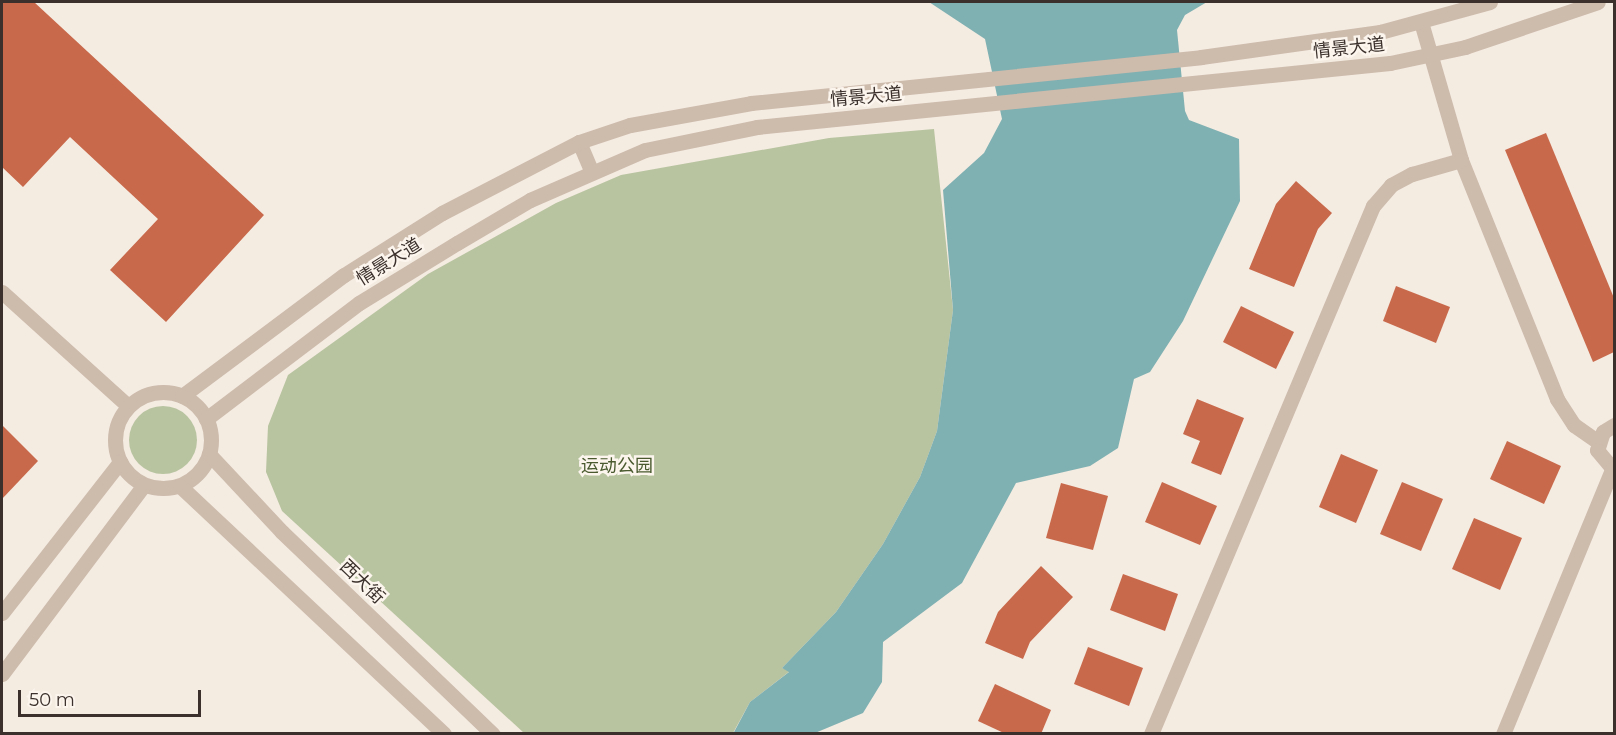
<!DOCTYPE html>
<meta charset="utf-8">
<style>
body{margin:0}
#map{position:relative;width:1616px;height:735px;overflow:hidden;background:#f4ebe1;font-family:Montserrat,"Noto Sans SC",sans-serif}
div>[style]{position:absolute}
.green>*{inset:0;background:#b8c4a0}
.round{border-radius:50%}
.water>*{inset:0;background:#7fb0b2}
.building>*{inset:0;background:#c8694b}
.minor>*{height:15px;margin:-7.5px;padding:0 7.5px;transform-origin:7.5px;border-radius:7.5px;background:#cdbbac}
.minor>.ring{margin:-7.5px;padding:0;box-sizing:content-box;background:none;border:15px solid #cdbbac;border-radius:50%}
span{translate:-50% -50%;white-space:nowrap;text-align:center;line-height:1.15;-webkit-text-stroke:5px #fbf5ee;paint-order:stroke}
.street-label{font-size:18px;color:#3b302b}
.park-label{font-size:18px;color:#4a5a2e}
.frame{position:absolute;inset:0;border:3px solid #3b302b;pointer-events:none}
.scale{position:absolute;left:18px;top:690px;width:183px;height:27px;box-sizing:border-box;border:3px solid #3b302b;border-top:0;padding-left:8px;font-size:18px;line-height:21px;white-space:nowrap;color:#3b302b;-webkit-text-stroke:4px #fbf5ee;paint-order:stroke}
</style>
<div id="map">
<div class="green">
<i style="clip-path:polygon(934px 129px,953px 310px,937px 431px,920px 477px,883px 544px,836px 612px,782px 668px,790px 671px,750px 702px,733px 733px,524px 733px,282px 511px,266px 472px,268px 426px,288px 375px,428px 274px,556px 203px,621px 175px,829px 138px)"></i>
<i class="round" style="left:129px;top:406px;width:68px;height:68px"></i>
</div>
<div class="water">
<i style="clip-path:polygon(929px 2px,1207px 2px,1185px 15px,1177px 30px,1185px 111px,1189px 120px,1239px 139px,1240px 201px,1183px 321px,1150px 372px,1134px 379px,1118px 448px,1090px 466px,1016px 483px,962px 583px,883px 642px,882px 682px,863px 713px,815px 733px,733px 734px,750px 702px,789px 672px,782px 668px,836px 612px,883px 544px,920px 477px,937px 431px,953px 310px,943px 190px,984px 153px,1002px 119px,985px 39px)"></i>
</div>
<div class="building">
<i style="clip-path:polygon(2px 2px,34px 2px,264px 215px,166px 322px,110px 270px,158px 219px,70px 137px,23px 187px,2px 167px)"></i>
<i style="clip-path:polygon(1546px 133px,1614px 298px,1614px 352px,1593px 362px,1505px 150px)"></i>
<i style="clip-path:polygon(1296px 181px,1332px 213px,1318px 229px,1294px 287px,1249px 269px,1276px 204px)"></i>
<i style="clip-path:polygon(1396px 286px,1450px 307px,1436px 343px,1383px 321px)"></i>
<i style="clip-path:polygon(1241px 306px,1294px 332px,1276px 369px,1223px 342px)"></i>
<i style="clip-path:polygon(1197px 399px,1244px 418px,1221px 475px,1191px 463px,1200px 441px,1183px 434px)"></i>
<i style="clip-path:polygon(2px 425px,38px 461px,2px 499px)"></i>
<i style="clip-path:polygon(1507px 441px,1561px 466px,1544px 504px,1490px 479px)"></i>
<i style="clip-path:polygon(1341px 454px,1378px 470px,1356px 523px,1319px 507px)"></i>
<i style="clip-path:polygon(1162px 482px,1217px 506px,1200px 545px,1145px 522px)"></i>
<i style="clip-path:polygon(1402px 482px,1443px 499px,1421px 551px,1380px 534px)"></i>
<i style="clip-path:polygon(1061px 483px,1108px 496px,1093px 550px,1046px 538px)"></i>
<i style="clip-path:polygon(1474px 518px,1522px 538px,1500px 590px,1452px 569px)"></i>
<i style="clip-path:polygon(1041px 566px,1073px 597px,1030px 642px,1023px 659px,985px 643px,998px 612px)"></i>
<i style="clip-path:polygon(1123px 574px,1178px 594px,1165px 631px,1110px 610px)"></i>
<i style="clip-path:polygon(1088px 647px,1143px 668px,1129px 706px,1074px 684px)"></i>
<i style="clip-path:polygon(995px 684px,1051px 710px,1041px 734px,1006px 734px,978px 721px)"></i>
</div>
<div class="minor">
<i style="left:1421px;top:22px;width:144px;rotate:73.8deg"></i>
<i style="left:1461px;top:160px;width:258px;rotate:68.1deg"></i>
<i style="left:1557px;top:399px;width:31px;rotate:57deg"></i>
<i style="left:1574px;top:425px;width:29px;rotate:35deg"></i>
<i style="left:579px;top:142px;width:30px;rotate:67deg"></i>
<i style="left:2px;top:292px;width:170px;rotate:42.1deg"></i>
<i class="ring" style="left:115px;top:392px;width:81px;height:81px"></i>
<i style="left:182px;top:396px;width:202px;rotate:-36.8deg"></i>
<i style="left:344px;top:275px;width:116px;rotate:-32.3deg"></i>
<i style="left:442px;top:213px;width:154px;rotate:-27.4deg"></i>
<i style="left:579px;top:142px;width:54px;rotate:-18.4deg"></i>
<i style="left:630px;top:125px;width:123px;rotate:-10.3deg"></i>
<i style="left:751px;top:103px;width:452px;rotate:-5.8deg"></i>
<i style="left:1201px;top:57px;width:181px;rotate:-8deg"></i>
<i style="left:1380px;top:32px;width:114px;rotate:-15.3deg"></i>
<i style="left:206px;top:419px;width:192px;rotate:-37.2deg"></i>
<i style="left:359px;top:303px;width:115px;rotate:-31.5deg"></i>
<i style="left:457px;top:243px;width:85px;rotate:-30.5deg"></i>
<i style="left:530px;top:200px;width:125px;rotate:-23.5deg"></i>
<i style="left:645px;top:150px;width:114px;rotate:-11.6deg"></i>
<i style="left:757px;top:127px;width:636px;rotate:-5.77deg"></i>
<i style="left:1390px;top:63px;width:77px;rotate:-12deg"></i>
<i style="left:1465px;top:47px;width:140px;rotate:-18.7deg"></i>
<i style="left:1614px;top:425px;width:13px;rotate:148deg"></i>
<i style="left:1603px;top:432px;width:19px;rotate:108deg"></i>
<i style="left:1597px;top:450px;width:26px;rotate:50deg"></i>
<i style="left:209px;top:454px;width:107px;rotate:46.9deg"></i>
<i style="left:282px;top:532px;width:292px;rotate:43.8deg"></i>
<i style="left:180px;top:486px;width:362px;rotate:43.2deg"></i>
<i style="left:2px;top:613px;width:192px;rotate:-52deg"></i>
<i style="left:2px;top:674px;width:236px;rotate:-53.1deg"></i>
<i style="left:1151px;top:734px;width:573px;rotate:-67.2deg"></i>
<i style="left:1373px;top:206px;width:28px;rotate:-49deg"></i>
<i style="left:1391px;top:185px;width:24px;rotate:-28deg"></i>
<i style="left:1412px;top:174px;width:51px;rotate:-15.9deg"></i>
<i style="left:1503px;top:734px;width:286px;rotate:-67.6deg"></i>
</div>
<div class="street-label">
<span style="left:1349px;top:48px;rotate:-6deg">情景大道</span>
<span style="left:866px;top:97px;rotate:-5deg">情景大道</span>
<span style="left:389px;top:262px;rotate:-32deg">情景大道</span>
<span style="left:362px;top:582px;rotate:44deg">西大街</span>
</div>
<div class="park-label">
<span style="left:617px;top:466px">运动公园</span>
</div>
<div class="frame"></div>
<div class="scale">50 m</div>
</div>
